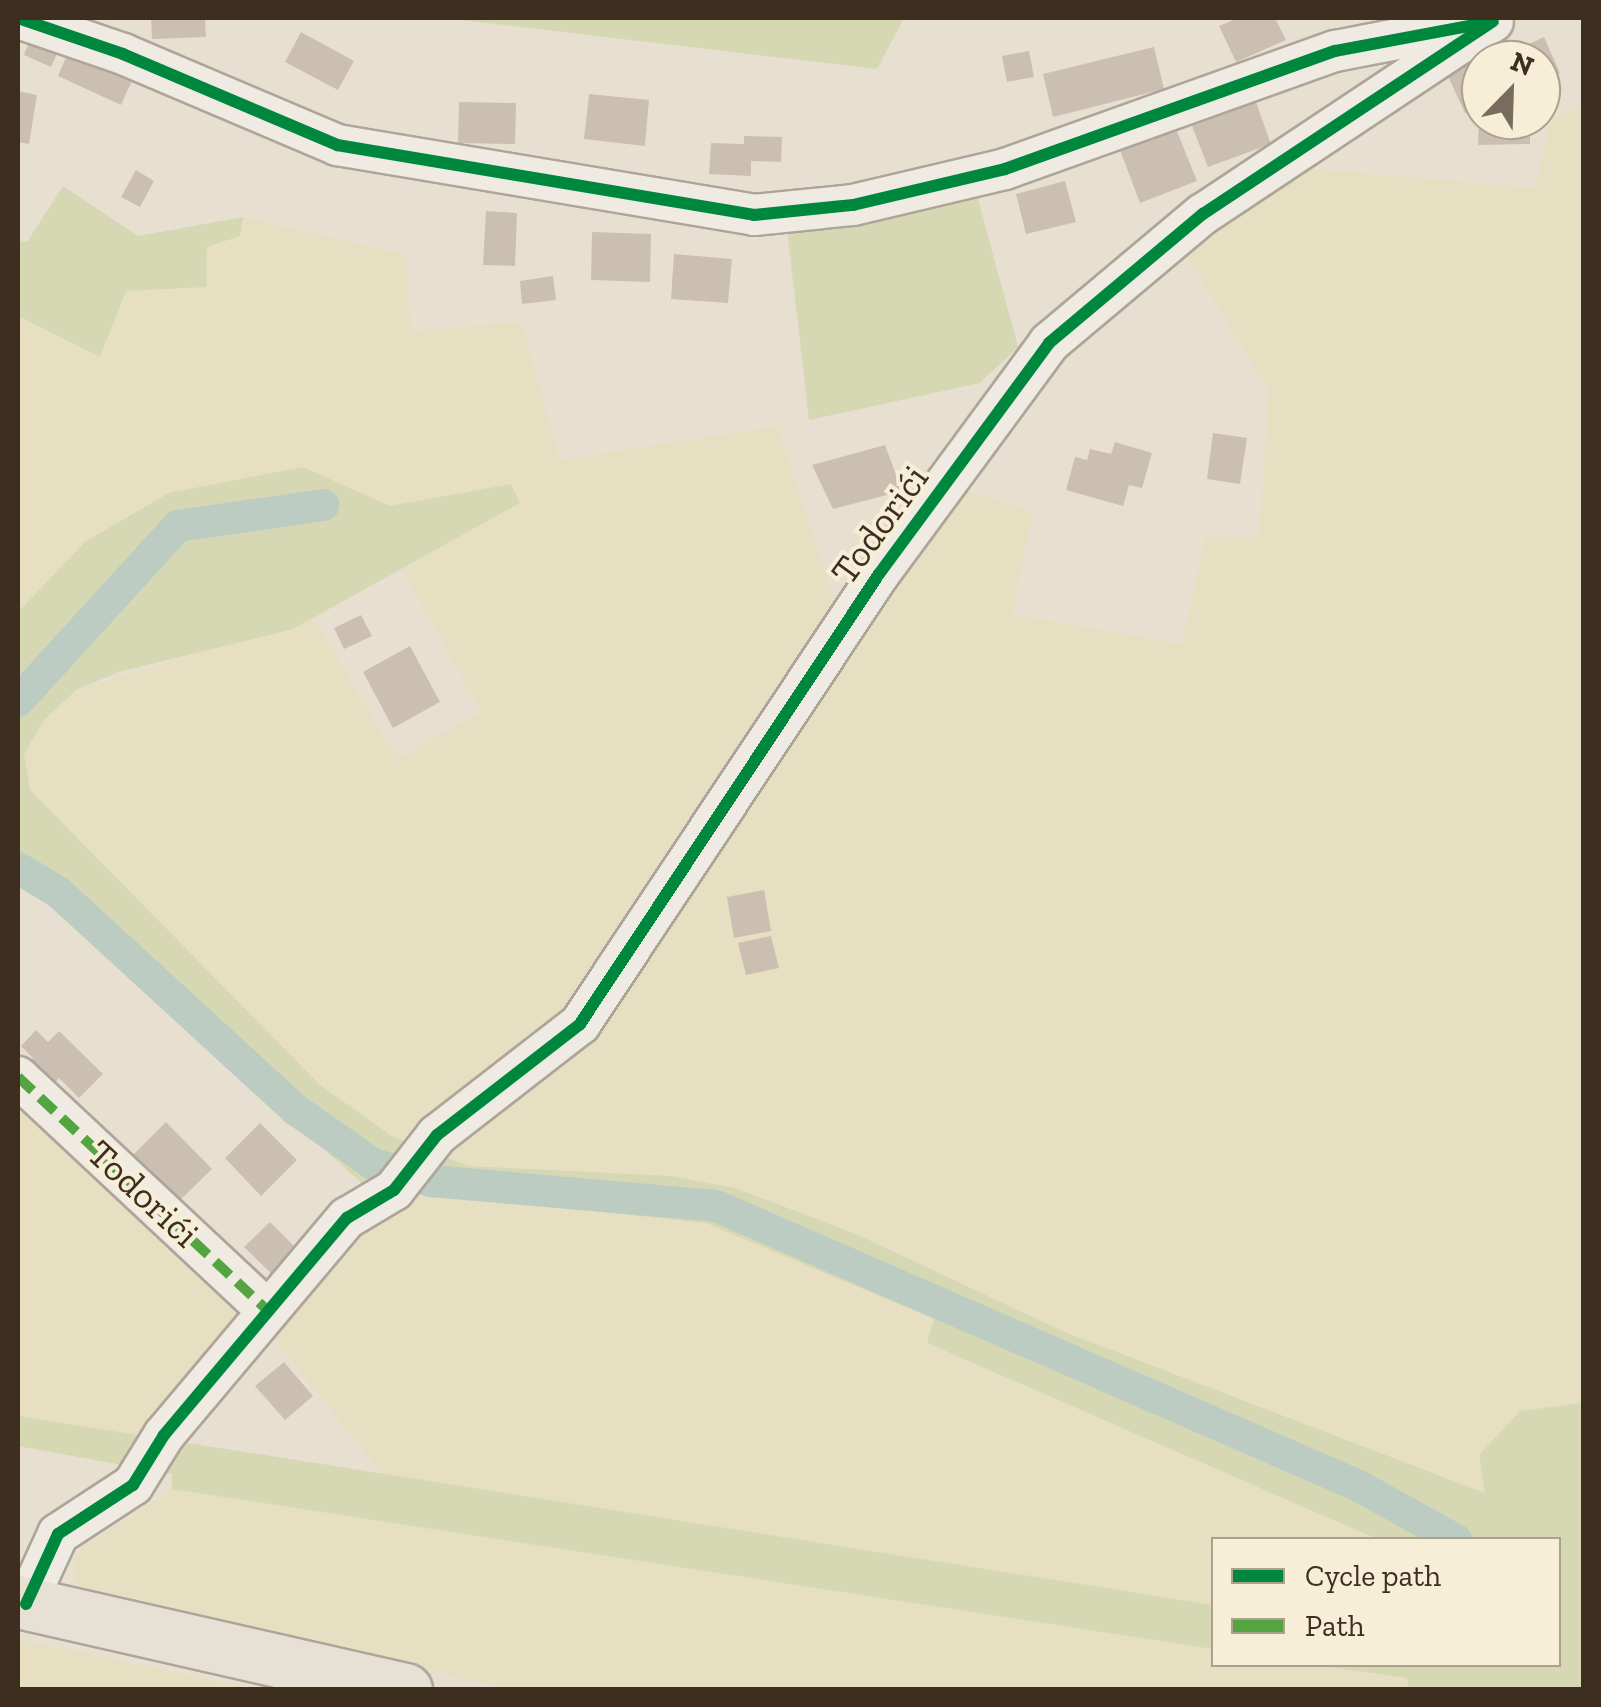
<!DOCTYPE html>
<meta charset="utf-8">
<style>
body{margin:0}
#map{position:relative;width:1601px;height:1707px;overflow:hidden;background:#e7e0d1;font-family:"Zilla Slab",serif}
div>[style]{position:absolute}
.farmland>*{inset:0;background:#e6dfc2}
.green>*{inset:0;background:#d6d7b3}
.canal>*{height:32px;margin:-16px;padding:0 16px;transform-origin:16px;border-radius:16px;background:#bcccc2}
.building>*{inset:0;background:#cbbfb2}
.roads{filter:drop-shadow(2px 0 #ada599) drop-shadow(-2px 0 #ada599) drop-shadow(0 2px #ada599) drop-shadow(0 -2px #ada599)}
.minor>*{height:40px;margin:-20px;padding:0 20px;transform-origin:20px;border-radius:20px;background:#efebe3}
.major>*{height:52px;margin:-26px;padding:0 26px;transform-origin:26px;border-radius:26px;background:#e6e1d4}
.quiet>*{height:10px;margin-top:-5px;transform-origin:0;background:repeating-linear-gradient(90deg,#54a441 0 20px,transparent 0 30px)}
.cycleway>*{height:12px;margin:-6px;padding:0 6px;transform-origin:6px;border-radius:6px;background:#00873e}
span{translate:-50% -50%;white-space:nowrap;text-align:center;line-height:1.15;-webkit-text-stroke:8px #f7eed8;paint-order:stroke}
.street-label{font-size:38px;color:#3d2e20}
.frame{position:absolute;inset:0;border:20px solid #3d2e20;pointer-events:none}
.legend{position:absolute;left:1211px;top:1537px;width:350px;height:130px;box-sizing:border-box;background:#f7eed8;border:2px solid #ada18e;margin:0;padding:12px 18px;list-style:none;font-size:30px;color:#3d2e20}
.legend li{display:flex;align-items:center;gap:20px;height:50px}
.legend b{width:50px;border:2px solid #ada18e}
.north{position:absolute;left:1461px;top:40px;width:100px;height:100px;box-sizing:border-box;background:#f7eed8;border:2px solid #ada18e;border-radius:50%;rotate:23deg;font-size:28px;font-weight:700;line-height:40px;text-align:center;color:#3d2e20}
.north::after{content:'';display:block;margin:auto;width:35px;height:45px;background:#786c5e;clip-path:polygon(50% 0,100% 100%,50% 72%,0 100%)}
</style>
<div id="map">
<div class="farmland">
<i style="clip-path:polygon(1583px 106px,1583px 1403px,1520px 1411px,1486px 1493px,1062px 1331px,856px 1234px,735px 1188px,671px 1176px,468px 1166px,393px 1137px,320px 1085px,30px 790px,24px 754px,44px 720px,76px 690px,314px 618px,397px 759px,481px 712px,402px 569px,520px 503px,511px 485px,390px 506px,303px 467px,245px 479px,18px 612px,18px 316px,100px 357px,125px 291px,206px 286px,207px 247px,240px 236px,243px 217px,406px 255px,411px 331px,521px 322px,560px 460px,777px 426px,833px 597px,845px 606px,938px 482px,1033px 513px,1012px 614px,1182px 644px,1205px 538px,1259px 536px,1269px 391px,1185px 253px,1305px 168px,1535px 188px,1552px 118px)"></i>
<i style="clip-path:polygon(18px 1092px,252px 1313px,366px 1187px,706px 1223px,934px 1319px,927px 1344px,1377px 1539px,1214px 1540px,1213px 1605px,383px 1475px,273px 1338px,177px 1442px,18px 1416px)"></i>
<i style="clip-path:polygon(172px 1489px,1213px 1649px,1214px 1664px,1316px 1664px,1407px 1678px,1409px 1689px,507px 1689px,75px 1586px,74px 1559px,83px 1547px)"></i>
<i style="clip-path:polygon(18px 1640px,32px 1642px,256px 1689px,18px 1689px)"></i>
</div>
<div class="green">
<i style="clip-path:polygon(445px 18px,904px 18px,877px 69px)"></i>
<i style="clip-path:polygon(63px 186px,138px 236px,243px 217px,240px 236px,207px 247px,206px 287px,126px 291px,100px 357px,18px 316px,18px 240px,27px 242px)"></i>
<i style="clip-path:polygon(976px 191px,1018px 347px,980px 383px,809px 420px,787px 229px)"></i>
<i style="clip-path:polygon(303px 467px,390px 506px,511px 484px,520px 503px,293px 629px,119px 672px,76px 690px,44px 720px,24px 754px,30px 790px,320px 1085px,393px 1137px,468px 1166px,671px 1176px,735px 1188px,856px 1234px,1062px 1331px,1485px 1493px,1479px 1455px,1520px 1411px,1583px 1403px,1583px 1689px,1409px 1689px,1407px 1678px,1316px 1665px,1558px 1664px,1558px 1540px,1377px 1539px,927px 1343px,934px 1319px,706px 1223px,366px 1187px,53px 904px,18px 886px,18px 612px,86px 541px,169px 493px)"></i>
<i style="clip-path:polygon(18px 1416px,1213px 1605px,1213px 1649px,172px 1489px,172px 1474px,18px 1446px)"></i>
</div>
<div class="canal">
<i style="left:18px;top:701px;width:237px;rotate:-47.6deg"></i>
<i style="left:178px;top:526px;width:147px;rotate:-8.2deg"></i>
<i style="left:18px;top:868px;width:47px;rotate:31deg"></i>
<i style="left:58px;top:892px;width:323px;rotate:42.5deg"></i>
<i style="left:296px;top:1110px;width:94px;rotate:35deg"></i>
<i style="left:373px;top:1164px;width:60px;rotate:16.3deg"></i>
<i style="left:431px;top:1181px;width:286px;rotate:5deg"></i>
<i style="left:716px;top:1206px;width:701px;rotate:23.53deg"></i>
<i style="left:1359px;top:1486px;width:111px;rotate:29.1deg"></i>
</div>
<div class="building">
<i style="clip-path:polygon(151px 18px,205px 18px,206px 37px,152px 39px)"></i>
<i style="clip-path:polygon(1238px 18px,1275px 18px,1286px 40px,1236px 62px,1219px 26px)"></i>
<i style="clip-path:polygon(301px 32px,354px 61px,338px 90px,285px 62px)"></i>
<i style="clip-path:polygon(32px 35px,60px 47px,51px 67px,24px 55px)"></i>
<i style="clip-path:polygon(1544px 37px,1560px 73px,1541px 81px,1541px 60px,1528px 60px,1522px 47px)"></i>
<i style="clip-path:polygon(1513px 42px,1521px 60px,1481px 60px,1481px 106px,1465px 113px,1446px 72px)"></i>
<i style="clip-path:polygon(71px 45px,135px 74px,121px 105px,58px 76px)"></i>
<i style="clip-path:polygon(1154px 47px,1164px 89px,1053px 117px,1043px 74px)"></i>
<i style="clip-path:polygon(1029px 51px,1034px 77px,1007px 82px,1002px 56px)"></i>
<i style="clip-path:polygon(18px 91px,37px 95px,29px 144px,18px 142px)"></i>
<i style="clip-path:polygon(589px 94px,649px 100px,645px 146px,584px 139px)"></i>
<i style="clip-path:polygon(459px 102px,516px 103px,515px 144px,458px 143px)"></i>
<i style="clip-path:polygon(1256px 102px,1271px 144px,1208px 167px,1192px 126px)"></i>
<i style="clip-path:polygon(1479px 120px,1530px 120px,1530px 144px,1478px 145px)"></i>
<i style="clip-path:polygon(1176px 129px,1197px 181px,1140px 203px,1120px 150px)"></i>
<i style="clip-path:polygon(744px 136px,782px 137px,781px 162px,751px 161px,751px 176px,709px 174px,711px 143px,744px 144px)"></i>
<i style="clip-path:polygon(136px 170px,154px 181px,140px 207px,121px 197px)"></i>
<i style="clip-path:polygon(1065px 181px,1076px 222px,1026px 234px,1016px 194px)"></i>
<i style="clip-path:polygon(486px 211px,517px 213px,515px 266px,483px 265px)"></i>
<i style="clip-path:polygon(592px 232px,651px 234px,650px 282px,591px 280px)"></i>
<i style="clip-path:polygon(674px 254px,732px 259px,728px 303px,671px 299px)"></i>
<i style="clip-path:polygon(553px 276px,556px 300px,522px 304px,520px 281px)"></i>
<i style="clip-path:polygon(1213px 433px,1247px 438px,1240px 484px,1207px 479px)"></i>
<i style="clip-path:polygon(1115px 442px,1152px 453px,1142px 488px,1129px 485px,1123px 506px,1066px 490px,1075px 457px,1087px 460px,1090px 449px,1111px 454px)"></i>
<i style="clip-path:polygon(885px 445px,902px 491px,833px 509px,812px 465px)"></i>
<i style="clip-path:polygon(361px 615px,372px 636px,344px 649px,334px 628px)"></i>
<i style="clip-path:polygon(410px 646px,440px 702px,393px 728px,363px 672px)"></i>
<i style="clip-path:polygon(764px 890px,771px 931px,734px 938px,727px 897px)"></i>
<i style="clip-path:polygon(771px 936px,779px 968px,746px 975px,738px 943px)"></i>
<i style="clip-path:polygon(36px 1030px,48px 1042px,59px 1031px,103px 1074px,79px 1098px,59px 1078px,49px 1089px,25px 1065px,33px 1058px,21px 1046px)"></i>
<i style="clip-path:polygon(166px 1122px,212px 1169px,178px 1202px,132px 1156px)"></i>
<i style="clip-path:polygon(260px 1123px,297px 1160px,261px 1196px,225px 1158px)"></i>
<i style="clip-path:polygon(270px 1222px,303px 1255px,278px 1280px,244px 1247px)"></i>
<i style="clip-path:polygon(284px 1362px,313px 1396px,285px 1420px,255px 1386px)"></i>
</div>
<div class="roads">
<div class="minor">
<i style="left:18px;top:18px;width:111px;rotate:18.9deg"></i>
<i style="left:123px;top:54px;width:233px;rotate:23deg"></i>
<i style="left:337px;top:145px;width:423px;rotate:9.5deg"></i>
<i style="left:754px;top:215px;width:100px;rotate:-5.8deg"></i>
<i style="left:853px;top:205px;width:156px;rotate:-13.3deg"></i>
<i style="left:1005px;top:169px;width:350px;rotate:-19.7deg"></i>
<i style="left:1335px;top:51px;width:143px;rotate:-10.9deg"></i>
<i style="left:18px;top:1077px;width:342px;rotate:43.1deg"></i>
<i style="left:26px;top:1604px;width:77px;rotate:-65.4deg"></i>
<i style="left:58px;top:1534px;width:90px;rotate:-33.2deg"></i>
<i style="left:133px;top:1485px;width:59px;rotate:-58.2deg"></i>
<i style="left:164px;top:1435px;width:284px;rotate:-49.9deg"></i>
<i style="left:347px;top:1218px;width:55px;rotate:-30.8deg"></i>
<i style="left:394px;top:1190px;width:70px;rotate:-52deg"></i>
<i style="left:437px;top:1135px;width:181px;rotate:-37.8deg"></i>
<i style="left:580px;top:1024px;width:540px;rotate:-56.4deg"></i>
<i style="left:879px;top:574px;width:287px;rotate:-53.6deg"></i>
<i style="left:1049px;top:343px;width:201px;rotate:-40deg"></i>
<i style="left:1203px;top:214px;width:348px;rotate:-33.6deg"></i>
</div>
<div class="major">
<i style="left:18px;top:1602px;width:398px;rotate:12.8deg"></i>
</div>
</div>
<div class="quiet">
<i style="left:18px;top:1077px;width:342px;rotate:43.1deg"></i>
</div>
<div class="cycleway">
<i style="left:18px;top:18px;width:111px;rotate:18.9deg"></i>
<i style="left:123px;top:54px;width:233px;rotate:23deg"></i>
<i style="left:337px;top:145px;width:423px;rotate:9.5deg"></i>
<i style="left:754px;top:215px;width:100px;rotate:-5.8deg"></i>
<i style="left:853px;top:205px;width:156px;rotate:-13.3deg"></i>
<i style="left:1005px;top:169px;width:350px;rotate:-19.7deg"></i>
<i style="left:1335px;top:51px;width:147px;rotate:-10.6deg"></i>
<i style="left:26px;top:1604px;width:77px;rotate:-65.4deg"></i>
<i style="left:58px;top:1534px;width:90px;rotate:-33.2deg"></i>
<i style="left:133px;top:1485px;width:59px;rotate:-58.2deg"></i>
<i style="left:164px;top:1435px;width:284px;rotate:-49.9deg"></i>
<i style="left:347px;top:1218px;width:55px;rotate:-30.8deg"></i>
<i style="left:394px;top:1190px;width:70px;rotate:-52deg"></i>
<i style="left:437px;top:1135px;width:181px;rotate:-37.8deg"></i>
<i style="left:580px;top:1024px;width:540px;rotate:-56.4deg"></i>
<i style="left:879px;top:574px;width:287px;rotate:-53.6deg"></i>
<i style="left:1049px;top:343px;width:201px;rotate:-40deg"></i>
<i style="left:1203px;top:214px;width:348px;rotate:-33.6deg"></i>
</div>
<div class="street-label">
<span style="left:880px;top:525px;rotate:-54deg">Todorići</span>
<span style="left:143px;top:1194px;rotate:43deg">Todorići</span>
</div>
<div class="frame"></div>
<ul class="legend">
<li><b style="height:12px;background:#00873e"></b>Cycle path</li>
<li><b style="height:12px;background:#54a441"></b>Path</li>
</ul>
<div class="north">N</div>
</div>
